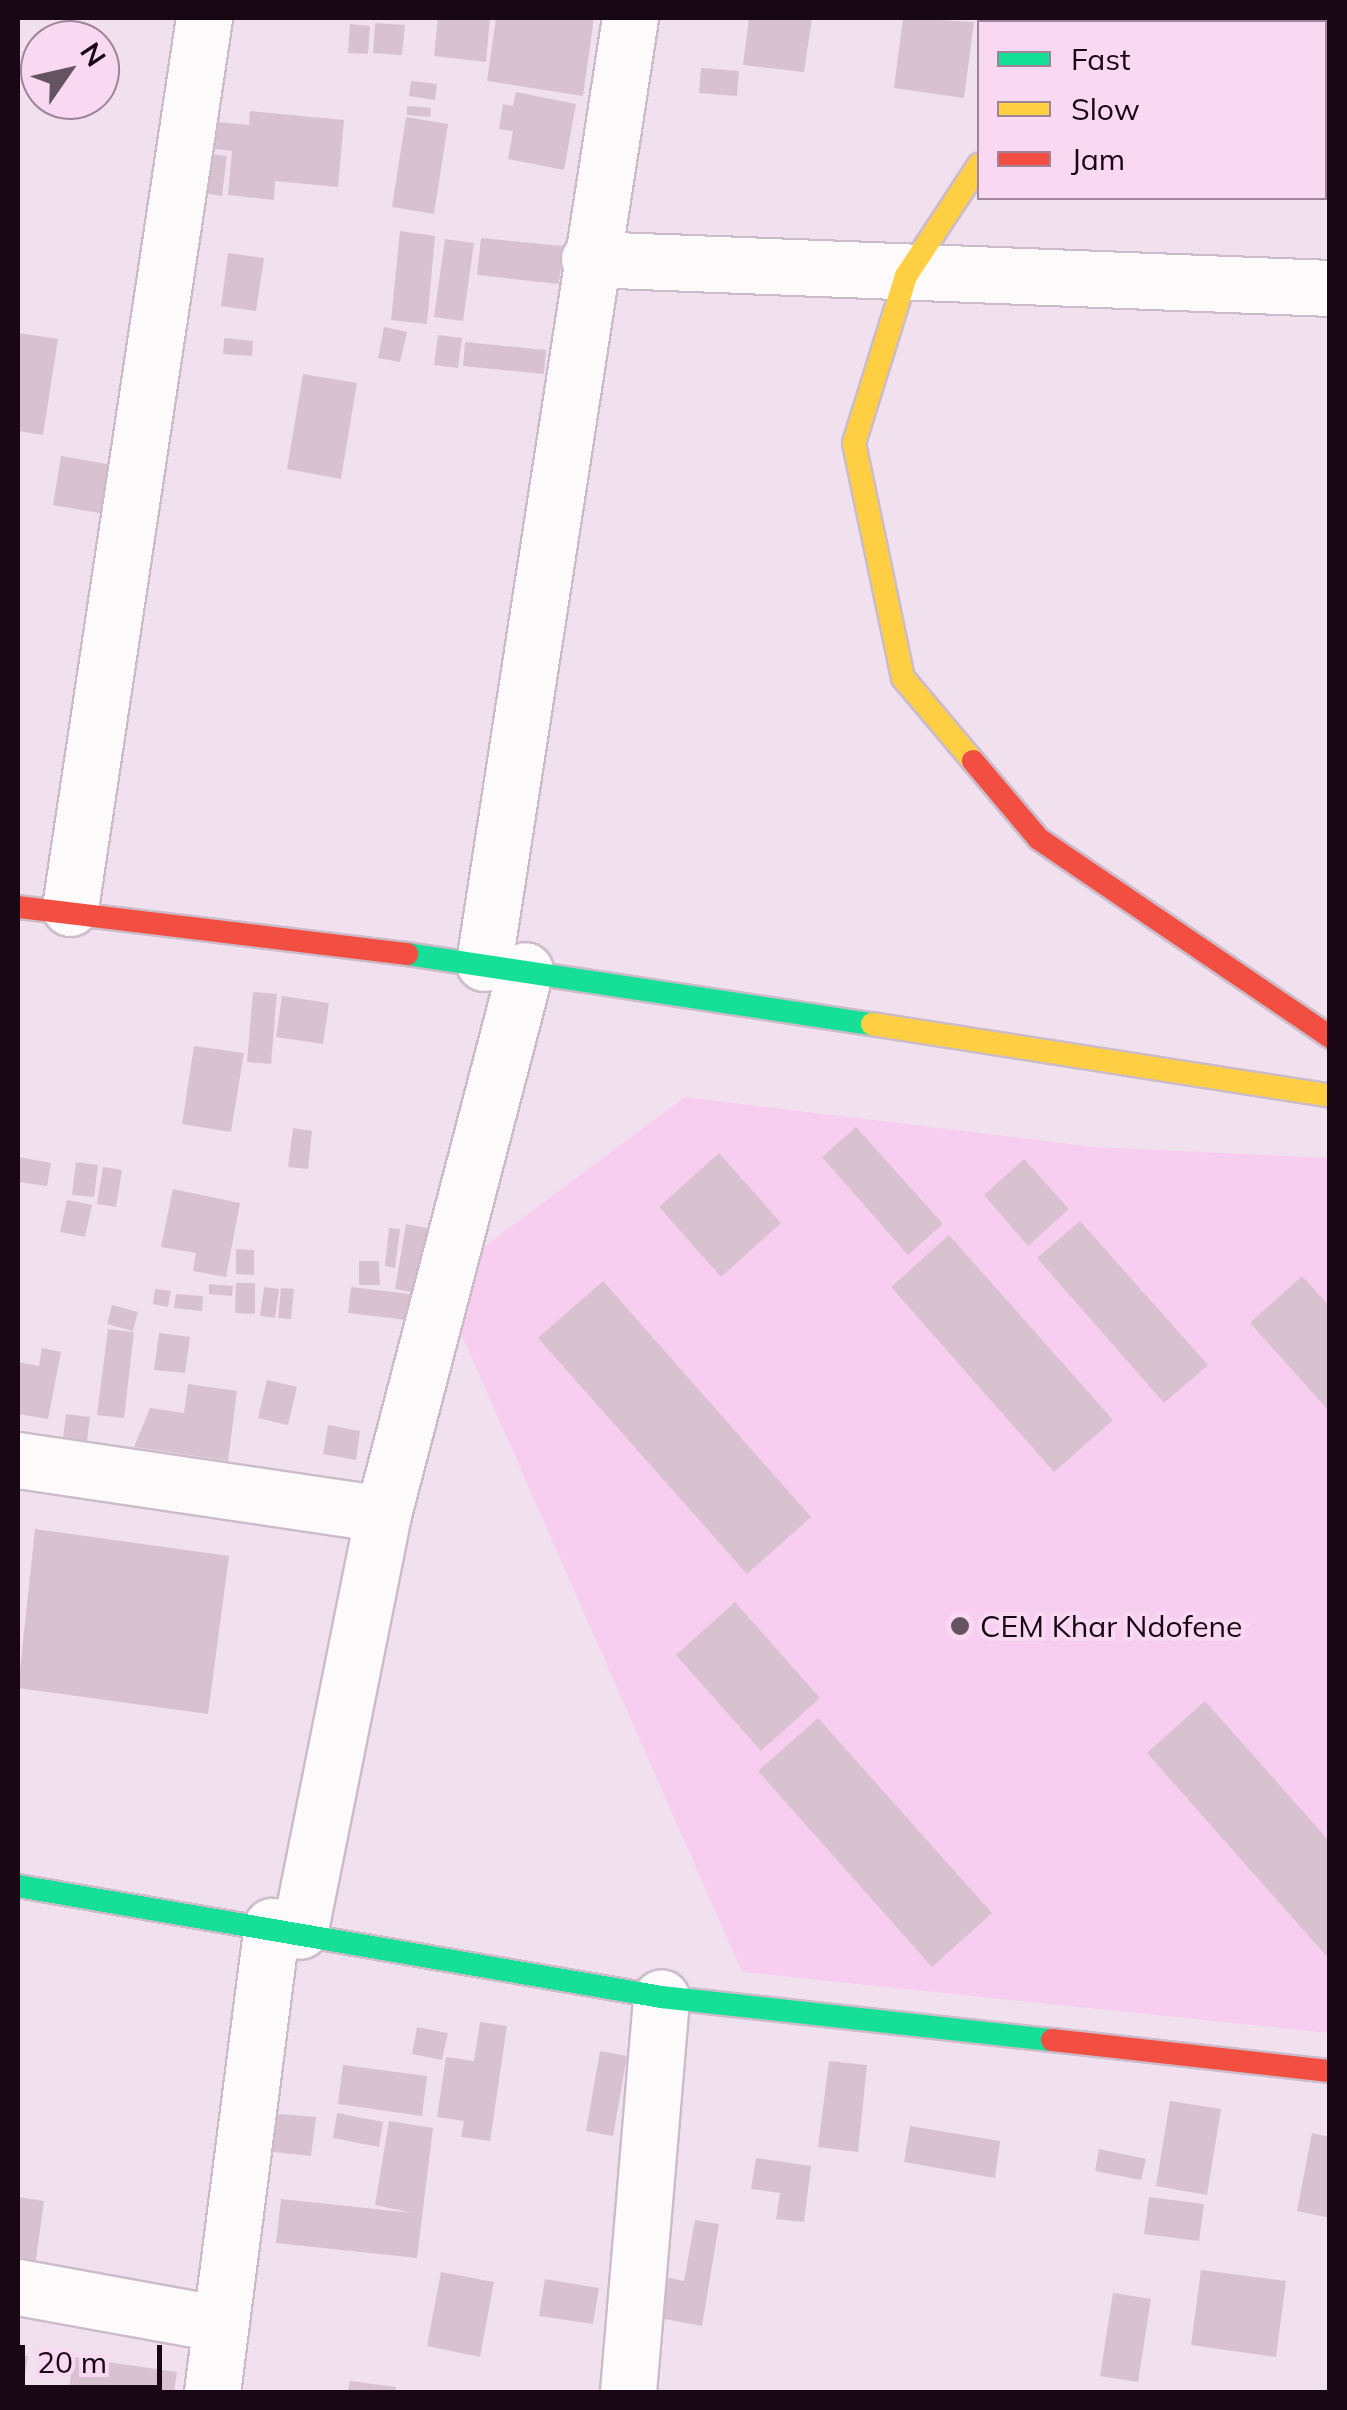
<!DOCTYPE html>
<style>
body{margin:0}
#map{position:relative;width:1347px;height:2410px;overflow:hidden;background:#f1e0ee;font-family:Mulish,sans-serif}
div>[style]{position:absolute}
.built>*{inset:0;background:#f8cef0}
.building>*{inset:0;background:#d9c2cf}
.roads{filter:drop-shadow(2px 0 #ccbbc9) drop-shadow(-2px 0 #ccbbc9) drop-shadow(0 2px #ccbbc9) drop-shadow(0 -2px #ccbbc9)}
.street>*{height:55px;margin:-27.5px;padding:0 27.5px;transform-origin:27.5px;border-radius:27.5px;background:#fdfafc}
.fast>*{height:22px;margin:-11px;padding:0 11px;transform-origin:11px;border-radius:11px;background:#16e098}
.slow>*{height:22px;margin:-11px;padding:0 11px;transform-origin:11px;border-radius:11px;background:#ffcf43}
.jam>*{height:22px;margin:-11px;padding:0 11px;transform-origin:11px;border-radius:11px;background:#f24e42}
.dots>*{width:28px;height:28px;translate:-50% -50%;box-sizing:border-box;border:5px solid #f9d8f2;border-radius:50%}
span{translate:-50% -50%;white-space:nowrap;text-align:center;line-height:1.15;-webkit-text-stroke:8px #f9d8f2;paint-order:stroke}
.poi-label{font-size:30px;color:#190716}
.left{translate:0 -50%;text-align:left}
.frame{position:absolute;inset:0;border:20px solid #190716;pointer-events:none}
.legend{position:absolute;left:977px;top:20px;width:350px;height:180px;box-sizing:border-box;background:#f9d8f2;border:2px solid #9f849a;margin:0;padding:12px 18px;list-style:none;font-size:30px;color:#190716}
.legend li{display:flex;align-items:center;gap:20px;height:50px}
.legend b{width:50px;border:2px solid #9f849a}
.north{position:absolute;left:20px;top:20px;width:100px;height:100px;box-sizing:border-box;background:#f9d8f2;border:2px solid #9f849a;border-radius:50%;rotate:56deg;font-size:28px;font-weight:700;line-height:40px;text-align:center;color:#190716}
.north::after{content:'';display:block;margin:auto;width:35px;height:45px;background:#655362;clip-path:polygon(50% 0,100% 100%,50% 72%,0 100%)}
.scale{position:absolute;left:20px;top:2345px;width:142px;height:45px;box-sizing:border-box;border:5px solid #190716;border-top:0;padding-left:12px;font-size:30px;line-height:35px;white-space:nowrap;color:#190716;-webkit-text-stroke:8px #f9d8f2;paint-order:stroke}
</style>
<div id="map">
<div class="built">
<i style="clip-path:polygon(685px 1097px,1095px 1147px,1329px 1158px,1329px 2033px,742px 1972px,438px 1281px)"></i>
</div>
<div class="building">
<i style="clip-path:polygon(438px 18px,490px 18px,486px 62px,434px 56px)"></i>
<i style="clip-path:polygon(496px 18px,594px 18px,583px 96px,487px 81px)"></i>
<i style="clip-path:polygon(749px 18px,812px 18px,804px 72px,743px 65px)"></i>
<i style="clip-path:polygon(903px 18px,974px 22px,964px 98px,894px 88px)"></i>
<i style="clip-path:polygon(375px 23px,405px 25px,402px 55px,373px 53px)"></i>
<i style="clip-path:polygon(350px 24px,370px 26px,368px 54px,348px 53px)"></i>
<i style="clip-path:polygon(701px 68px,739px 71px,737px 96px,699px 93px)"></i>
<i style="clip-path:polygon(411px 81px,437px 84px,435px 100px,409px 96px)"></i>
<i style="clip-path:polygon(516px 92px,576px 104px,564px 170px,508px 159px,513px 131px,499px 129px,503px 104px,513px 106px)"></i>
<i style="clip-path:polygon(407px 106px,431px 108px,430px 117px,407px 115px)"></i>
<i style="clip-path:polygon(250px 111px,344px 120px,338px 187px,275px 181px,274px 200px,228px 195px,232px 151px,207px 148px,208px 121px,249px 125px)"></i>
<i style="clip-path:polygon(406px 117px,448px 124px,434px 214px,392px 207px)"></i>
<i style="clip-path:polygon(204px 153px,227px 156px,222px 196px,199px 192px)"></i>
<i style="clip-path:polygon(400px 231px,435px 236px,427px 324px,391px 320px)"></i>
<i style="clip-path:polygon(481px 238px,563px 246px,559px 284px,477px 275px)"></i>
<i style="clip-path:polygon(445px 239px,474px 243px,463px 321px,434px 317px)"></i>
<i style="clip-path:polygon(228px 253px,264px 258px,256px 311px,221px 306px)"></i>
<i style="clip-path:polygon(384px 327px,407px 332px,400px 362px,378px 358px)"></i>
<i style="clip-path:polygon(18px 333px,58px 339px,43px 435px,18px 431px)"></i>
<i style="clip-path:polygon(438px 335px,462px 338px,458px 368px,434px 365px)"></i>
<i style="clip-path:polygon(224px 338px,253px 341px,252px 356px,223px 354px)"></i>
<i style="clip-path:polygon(465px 342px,546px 350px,544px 374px,463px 366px)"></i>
<i style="clip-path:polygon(303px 374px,357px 383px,341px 479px,287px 469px)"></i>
<i style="clip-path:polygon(61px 456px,118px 466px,110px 515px,53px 505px)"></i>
<i style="clip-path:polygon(253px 992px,277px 994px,271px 1064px,247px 1062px)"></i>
<i style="clip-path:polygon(282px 996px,329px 1003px,323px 1044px,276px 1037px)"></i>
<i style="clip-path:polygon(194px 1046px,244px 1053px,231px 1132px,182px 1124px)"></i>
<i style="clip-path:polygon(856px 1127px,943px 1224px,908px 1255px,822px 1157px)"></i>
<i style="clip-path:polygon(293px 1128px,312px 1131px,308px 1169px,288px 1167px)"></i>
<i style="clip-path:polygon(719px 1153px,781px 1223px,721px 1277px,659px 1207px)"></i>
<i style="clip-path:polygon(18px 1157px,51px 1163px,47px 1186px,18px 1182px)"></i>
<i style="clip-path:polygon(1024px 1159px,1069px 1209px,1028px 1246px,984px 1195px)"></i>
<i style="clip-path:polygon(76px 1162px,98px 1165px,94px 1197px,72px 1195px)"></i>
<i style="clip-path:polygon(103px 1167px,122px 1170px,116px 1207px,97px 1204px)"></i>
<i style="clip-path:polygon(173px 1189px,240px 1203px,226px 1277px,193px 1271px,196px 1253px,161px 1247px)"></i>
<i style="clip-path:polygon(67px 1200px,92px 1205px,85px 1237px,60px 1232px)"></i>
<i style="clip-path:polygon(1080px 1221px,1208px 1365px,1164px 1403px,1037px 1258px)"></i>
<i style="clip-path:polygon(406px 1224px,427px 1228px,417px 1293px,395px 1289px)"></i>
<i style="clip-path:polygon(389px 1228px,400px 1229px,395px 1268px,385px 1266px)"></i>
<i style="clip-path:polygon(949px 1235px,1113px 1420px,1054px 1472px,891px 1287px)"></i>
<i style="clip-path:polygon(236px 1249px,254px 1250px,254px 1275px,236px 1274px)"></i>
<i style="clip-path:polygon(359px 1261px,379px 1261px,380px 1285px,359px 1285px)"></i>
<i style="clip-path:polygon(1302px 1276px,1330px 1307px,1330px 1412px,1250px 1323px)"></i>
<i style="clip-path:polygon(603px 1281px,811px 1517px,747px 1574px,538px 1338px)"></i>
<i style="clip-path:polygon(236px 1283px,255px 1283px,255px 1314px,235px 1313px)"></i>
<i style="clip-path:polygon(209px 1284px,233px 1286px,232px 1296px,209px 1294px)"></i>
<i style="clip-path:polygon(264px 1287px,279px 1289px,275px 1318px,260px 1316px)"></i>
<i style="clip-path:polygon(351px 1287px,418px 1295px,415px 1321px,348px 1313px)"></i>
<i style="clip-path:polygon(281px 1288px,294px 1289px,291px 1319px,278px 1318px)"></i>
<i style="clip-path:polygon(155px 1289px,171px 1291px,168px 1307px,153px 1304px)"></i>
<i style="clip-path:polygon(176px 1294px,203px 1296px,202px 1311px,174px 1308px)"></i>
<i style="clip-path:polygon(112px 1305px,138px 1312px,133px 1331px,107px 1324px)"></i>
<i style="clip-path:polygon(108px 1329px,134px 1332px,124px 1418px,97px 1415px)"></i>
<i style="clip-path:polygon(159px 1333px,190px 1337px,185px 1373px,154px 1370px)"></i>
<i style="clip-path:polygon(42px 1348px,61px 1352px,48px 1419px,18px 1414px,18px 1362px,39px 1366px)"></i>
<i style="clip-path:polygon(267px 1380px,297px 1387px,288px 1425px,258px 1418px)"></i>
<i style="clip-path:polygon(188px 1384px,237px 1391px,228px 1461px,134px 1447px,150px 1408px,184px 1413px)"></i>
<i style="clip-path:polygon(66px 1414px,90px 1417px,86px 1449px,62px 1446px)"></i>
<i style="clip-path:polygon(328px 1425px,360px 1431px,356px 1460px,323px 1454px)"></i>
<i style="clip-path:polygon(35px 1529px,229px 1556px,208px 1714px,18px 1688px)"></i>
<i style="clip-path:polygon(735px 1602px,820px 1698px,761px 1751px,676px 1655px)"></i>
<i style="clip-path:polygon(1205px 1701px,1330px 1842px,1330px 1960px,1147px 1753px)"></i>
<i style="clip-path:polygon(818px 1718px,992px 1913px,932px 1967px,758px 1771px)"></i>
<i style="clip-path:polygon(480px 2022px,507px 2026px,490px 2141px,461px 2137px,464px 2121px,437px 2117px,446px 2057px,474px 2061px)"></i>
<i style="clip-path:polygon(417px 2027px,448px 2033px,442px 2060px,412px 2054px)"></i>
<i style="clip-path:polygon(600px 2051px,627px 2056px,613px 2136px,586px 2131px)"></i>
<i style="clip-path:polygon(829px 2061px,867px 2065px,858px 2152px,818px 2147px)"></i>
<i style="clip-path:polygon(343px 2065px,427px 2076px,422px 2116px,338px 2104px)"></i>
<i style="clip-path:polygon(1170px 2101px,1221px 2109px,1207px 2195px,1156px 2186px)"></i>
<i style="clip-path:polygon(268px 2113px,316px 2117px,311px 2156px,264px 2151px)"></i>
<i style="clip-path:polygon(337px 2113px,383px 2122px,379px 2147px,333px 2138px)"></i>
<i style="clip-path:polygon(389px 2121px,433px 2128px,417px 2258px,276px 2243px,281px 2199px,413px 2213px,375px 2205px)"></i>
<i style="clip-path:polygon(910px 2126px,1000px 2141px,995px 2178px,904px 2162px)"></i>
<i style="clip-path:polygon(1312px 2133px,1330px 2137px,1330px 2218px,1297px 2211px)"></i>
<i style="clip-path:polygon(1099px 2149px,1146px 2159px,1141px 2180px,1095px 2171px)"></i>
<i style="clip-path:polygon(756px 2158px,811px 2166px,804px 2222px,776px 2219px,780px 2193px,751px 2189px)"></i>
<i style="clip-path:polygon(18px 2197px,44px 2201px,34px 2274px,18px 2272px)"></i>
<i style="clip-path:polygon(1149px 2197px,1204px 2204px,1199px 2241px,1144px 2234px)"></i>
<i style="clip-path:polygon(695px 2220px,719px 2224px,702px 2326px,654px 2317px,661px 2276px,684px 2281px)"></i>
<i style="clip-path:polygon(1201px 2270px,1286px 2281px,1276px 2357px,1191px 2345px)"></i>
<i style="clip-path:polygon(441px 2272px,494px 2282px,480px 2357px,427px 2346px)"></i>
<i style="clip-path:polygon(545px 2279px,599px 2288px,593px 2324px,539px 2316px)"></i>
<i style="clip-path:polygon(1113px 2293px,1151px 2299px,1138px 2382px,1100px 2376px)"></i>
<i style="clip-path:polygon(18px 2354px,28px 2356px,22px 2392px,18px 2392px)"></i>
<i style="clip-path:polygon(73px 2357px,177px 2372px,174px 2392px,69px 2390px)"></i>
<i style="clip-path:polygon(350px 2381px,396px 2387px,395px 2392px,348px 2392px)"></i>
</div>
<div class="roads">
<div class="street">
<i style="left:1015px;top:22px;width:4px;rotate:-76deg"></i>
<i style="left:589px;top:259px;width:742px;rotate:2.24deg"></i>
<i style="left:70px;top:908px;width:900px;rotate:-81.44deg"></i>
<i style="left:484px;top:963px;width:956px;rotate:-81.22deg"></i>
<i style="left:18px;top:1460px;width:369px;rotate:8.4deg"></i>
<i style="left:383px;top:1514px;width:425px;rotate:101.3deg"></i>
<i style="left:383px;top:1514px;width:562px;rotate:-75.37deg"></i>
<i style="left:18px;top:2287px;width:206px;rotate:10.3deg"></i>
<i style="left:212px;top:2392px;width:470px;rotate:-82.7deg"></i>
<i style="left:628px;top:2392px;width:396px;rotate:-85.2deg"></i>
</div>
<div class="fast">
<i style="left:407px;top:954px;width:470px;rotate:8.6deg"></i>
<i style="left:18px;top:1886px;width:653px;rotate:9.79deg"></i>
<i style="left:661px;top:1997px;width:393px;rotate:6.3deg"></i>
</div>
<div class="slow">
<i style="left:973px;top:761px;width:109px;rotate:-130.1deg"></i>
<i style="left:903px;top:678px;width:240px;rotate:-101.8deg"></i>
<i style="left:854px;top:443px;width:175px;rotate:-72.7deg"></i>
<i style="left:906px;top:276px;width:133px;rotate:-56.7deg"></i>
<i style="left:872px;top:1024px;width:464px;rotate:8.9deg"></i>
</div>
<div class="jam">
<i style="left:973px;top:761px;width:102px;rotate:49.8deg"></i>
<i style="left:1039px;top:839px;width:352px;rotate:34.2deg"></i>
<i style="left:18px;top:907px;width:392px;rotate:6.9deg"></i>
<i style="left:1052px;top:2040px;width:280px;rotate:6.4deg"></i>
</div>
</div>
<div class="dots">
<i style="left:960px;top:1626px;background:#655362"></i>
</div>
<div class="poi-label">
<span class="left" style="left:980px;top:1626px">CEM Khar Ndofene</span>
</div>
<div class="frame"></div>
<ul class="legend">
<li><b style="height:12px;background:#16e098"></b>Fast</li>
<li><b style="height:12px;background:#ffcf43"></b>Slow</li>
<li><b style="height:12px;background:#f24e42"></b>Jam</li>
</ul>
<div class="north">N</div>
<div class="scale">20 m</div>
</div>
